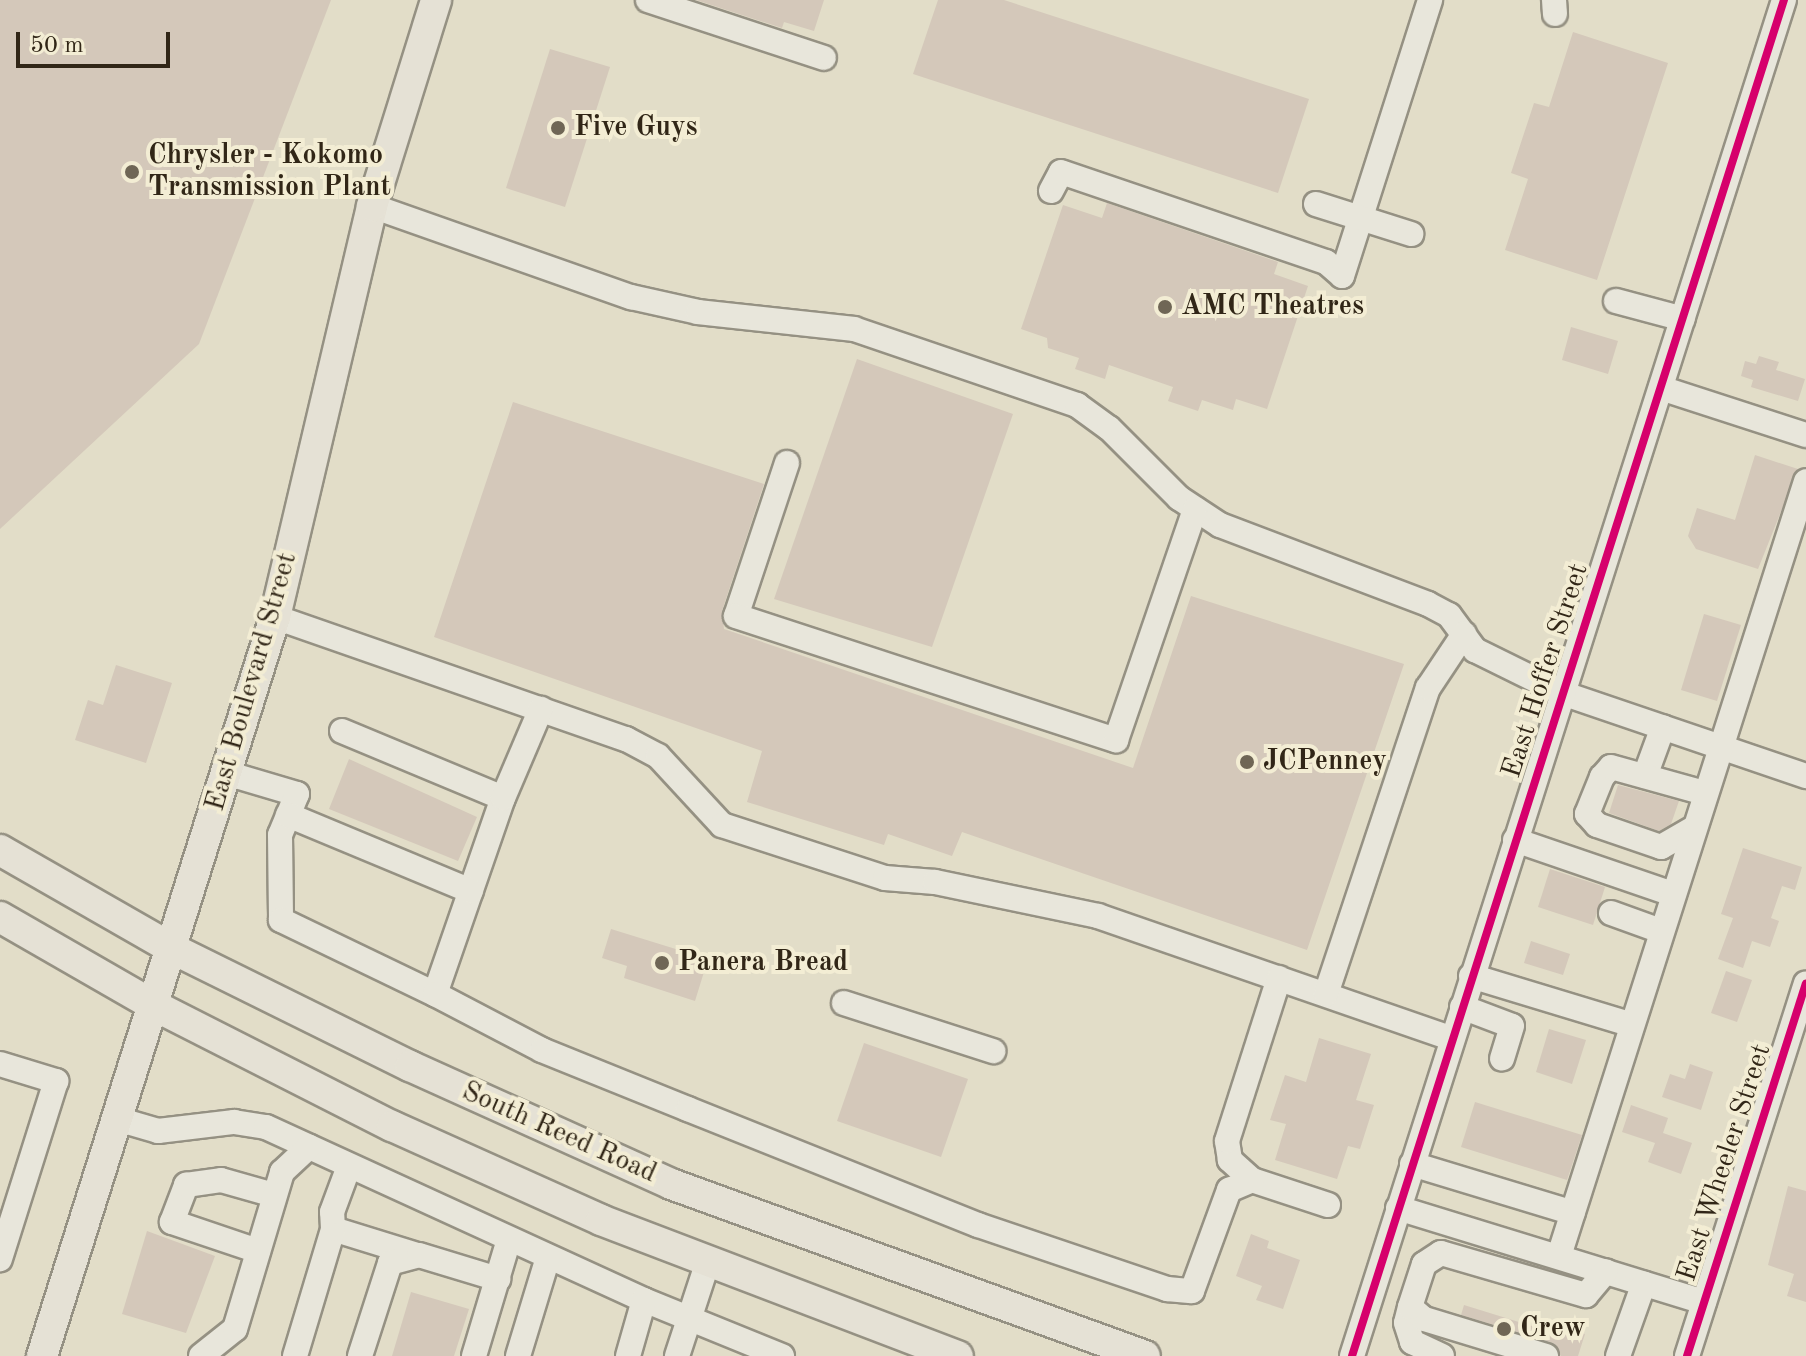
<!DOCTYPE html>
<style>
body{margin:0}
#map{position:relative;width:1806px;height:1356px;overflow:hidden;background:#e2ddc8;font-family:"Old Standard TT",serif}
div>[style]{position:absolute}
.building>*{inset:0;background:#d4c8ba}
.roads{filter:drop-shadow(2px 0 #959183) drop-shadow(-2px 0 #959183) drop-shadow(0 2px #959183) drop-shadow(0 -2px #959183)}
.minor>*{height:24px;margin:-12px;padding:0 12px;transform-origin:12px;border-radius:12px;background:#e8e6db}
.major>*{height:30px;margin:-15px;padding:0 15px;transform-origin:15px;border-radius:15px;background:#e5e1d5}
.cycleway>*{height:8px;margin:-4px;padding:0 4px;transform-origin:4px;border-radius:4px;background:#d6006c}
.dots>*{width:22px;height:22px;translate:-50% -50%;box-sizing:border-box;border:4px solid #f3edd4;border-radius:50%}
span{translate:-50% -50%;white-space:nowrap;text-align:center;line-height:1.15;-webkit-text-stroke:8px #f3edd4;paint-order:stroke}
.poi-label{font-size:28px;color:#312617;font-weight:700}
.left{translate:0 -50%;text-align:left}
.street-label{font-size:28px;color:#312617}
.scale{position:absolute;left:16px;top:32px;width:154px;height:36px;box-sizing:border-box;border:4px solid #312617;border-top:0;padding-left:10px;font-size:24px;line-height:28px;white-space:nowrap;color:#312617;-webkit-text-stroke:6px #f3edd4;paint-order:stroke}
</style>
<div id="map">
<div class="building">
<i style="clip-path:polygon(0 0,331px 0,199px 344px,0 529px)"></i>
<i style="clip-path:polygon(696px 0,824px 0,814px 31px,784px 22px,782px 28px)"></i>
<i style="clip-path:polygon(938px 0,1004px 0,1309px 99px,1278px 193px,913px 74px)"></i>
<i style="clip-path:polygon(1573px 32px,1668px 63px,1597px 280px,1505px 250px,1528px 179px,1511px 173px,1534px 103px,1549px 107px)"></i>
<i style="clip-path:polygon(550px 49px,610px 67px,565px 207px,506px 188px)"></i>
<i style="clip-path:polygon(1107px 203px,1278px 262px,1274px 274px,1308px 286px,1267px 409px,1236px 399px,1233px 410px,1202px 400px,1198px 411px,1168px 401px,1173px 387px,1109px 365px,1105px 379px,1075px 369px,1079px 358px,1048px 348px,1047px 338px,1021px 329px,1063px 205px,1102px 218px)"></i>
<i style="clip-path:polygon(1571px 327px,1618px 341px,1608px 374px,1562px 360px)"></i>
<i style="clip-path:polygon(1759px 356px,1779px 362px,1776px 370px,1805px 379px,1798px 401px,1751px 387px,1753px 380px,1741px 376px,1745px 361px,1756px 364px)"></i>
<i style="clip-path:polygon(857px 359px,1013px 414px,932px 647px,774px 599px)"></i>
<i style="clip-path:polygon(513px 402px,764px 484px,722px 611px,724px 629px,1133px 768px,1191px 596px,1404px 664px,1307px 950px,962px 832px,952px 856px,888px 834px,884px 845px,747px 802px,762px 751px,434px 637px)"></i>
<i style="clip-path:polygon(1755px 455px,1798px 469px,1758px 569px,1696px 549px,1688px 536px,1697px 508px,1735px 520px)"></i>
<i style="clip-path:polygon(1704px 614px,1741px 625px,1717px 701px,1681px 690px)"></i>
<i style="clip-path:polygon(116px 665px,172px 683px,146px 763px,75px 740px,88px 700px,103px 705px)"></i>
<i style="clip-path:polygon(349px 759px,477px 817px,458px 861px,329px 809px)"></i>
<i style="clip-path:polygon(1618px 785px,1679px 801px,1671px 824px,1659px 831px,1609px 813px)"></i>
<i style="clip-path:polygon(1743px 848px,1802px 867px,1795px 890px,1782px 886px,1771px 918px,1779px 921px,1770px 947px,1752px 941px,1743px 968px,1718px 959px,1733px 918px,1721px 914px)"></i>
<i style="clip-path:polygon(1550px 869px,1605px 887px,1593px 925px,1538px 907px)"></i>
<i style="clip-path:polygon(611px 929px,708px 959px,695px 1001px,624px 978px,627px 966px,602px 958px)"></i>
<i style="clip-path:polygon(1531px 941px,1570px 954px,1563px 975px,1524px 963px)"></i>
<i style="clip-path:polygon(1726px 971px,1752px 980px,1737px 1022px,1711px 1013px)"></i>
<i style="clip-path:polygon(1549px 1029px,1586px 1040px,1572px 1084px,1536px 1072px)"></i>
<i style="clip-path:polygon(1319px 1038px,1371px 1054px,1356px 1100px,1374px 1105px,1360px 1149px,1348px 1146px,1337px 1179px,1275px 1160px,1286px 1124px,1270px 1120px,1285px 1075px,1306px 1082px)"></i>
<i style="clip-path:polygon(864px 1043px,968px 1079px,941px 1157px,837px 1121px)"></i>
<i style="clip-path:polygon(1690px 1064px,1713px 1072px,1701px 1110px,1662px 1097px,1670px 1074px,1685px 1079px)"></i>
<i style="clip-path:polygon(1475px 1102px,1582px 1135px,1567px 1180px,1461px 1147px)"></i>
<i style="clip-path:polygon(1631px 1105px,1668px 1118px,1663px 1133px,1692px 1143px,1681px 1174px,1648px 1162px,1655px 1143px,1622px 1132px)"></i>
<i style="clip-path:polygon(1788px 1186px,1806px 1191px,1806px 1302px,1787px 1296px,1794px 1274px,1768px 1265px)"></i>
<i style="clip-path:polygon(147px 1231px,215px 1256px,186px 1333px,122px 1314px)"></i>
<i style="clip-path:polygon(1251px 1234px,1269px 1241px,1267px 1248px,1300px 1260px,1283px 1309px,1256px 1300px,1262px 1286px,1236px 1276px)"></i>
<i style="clip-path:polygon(411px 1292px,469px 1309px,454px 1356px,392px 1356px)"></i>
<i style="clip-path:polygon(1464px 1305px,1548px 1331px,1551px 1323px,1585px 1334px,1578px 1356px,1561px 1356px,1550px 1342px,1461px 1315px)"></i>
</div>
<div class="roads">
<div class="minor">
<i style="left:648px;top:0;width:185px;rotate:18.2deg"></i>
<i style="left:1554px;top:0;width:14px;rotate:86deg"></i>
<i style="left:1051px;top:191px;width:21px;rotate:-62deg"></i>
<i style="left:1061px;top:172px;width:280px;rotate:18.8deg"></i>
<i style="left:1326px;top:262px;width:21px;rotate:41deg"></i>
<i style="left:1342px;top:276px;width:290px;rotate:-72.3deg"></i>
<i style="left:1316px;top:204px;width:100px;rotate:17.5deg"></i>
<i style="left:372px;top:206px;width:275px;rotate:19.4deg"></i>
<i style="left:631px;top:297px;width:69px;rotate:12.6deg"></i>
<i style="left:698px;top:312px;width:157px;rotate:6.2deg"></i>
<i style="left:854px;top:329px;width:236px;rotate:18.8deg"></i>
<i style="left:1077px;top:405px;width:39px;rotate:36deg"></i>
<i style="left:1109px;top:428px;width:99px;rotate:45deg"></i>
<i style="left:1179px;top:498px;width:49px;rotate:33.4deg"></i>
<i style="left:1220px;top:525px;width:222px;rotate:20.8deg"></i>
<i style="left:1428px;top:604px;width:24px;rotate:28deg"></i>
<i style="left:1449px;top:615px;width:44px;rotate:53.4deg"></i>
<i style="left:1475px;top:650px;width:97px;rotate:26.3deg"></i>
<i style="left:1562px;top:693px;width:258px;rotate:18.8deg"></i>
<i style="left:1616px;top:301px;width:69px;rotate:15deg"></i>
<i style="left:1661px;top:388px;width:152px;rotate:18deg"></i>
<i style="left:787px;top:463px;width:161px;rotate:108.4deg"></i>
<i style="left:736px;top:616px;width:400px;rotate:18.1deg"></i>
<i style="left:1116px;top:740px;width:244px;rotate:-71.1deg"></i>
<i style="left:275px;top:617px;width:372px;rotate:19.2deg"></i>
<i style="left:626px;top:739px;width:36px;rotate:28deg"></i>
<i style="left:658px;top:756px;width:94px;rotate:47.2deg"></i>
<i style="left:722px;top:825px;width:171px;rotate:18deg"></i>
<i style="left:885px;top:878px;width:50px;rotate:4.6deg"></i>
<i style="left:935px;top:882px;width:167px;rotate:11.8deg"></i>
<i style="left:1098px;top:916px;width:373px;rotate:19.1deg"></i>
<i style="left:342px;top:731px;width:174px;rotate:22.6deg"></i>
<i style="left:226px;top:773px;width:74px;rotate:16.5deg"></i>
<i style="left:297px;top:794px;width:44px;rotate:112.5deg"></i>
<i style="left:280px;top:835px;width:85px;rotate:89.3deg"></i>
<i style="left:281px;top:920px;width:171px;rotate:25.7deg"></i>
<i style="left:435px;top:994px;width:207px;rotate:-70.9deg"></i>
<i style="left:503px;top:798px;width:97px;rotate:-66.9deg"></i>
<i style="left:1645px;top:776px;width:52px;rotate:-69.8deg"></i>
<i style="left:288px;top:815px;width:198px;rotate:22.6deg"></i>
<i style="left:1694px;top:828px;width:38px;rotate:150deg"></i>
<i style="left:1661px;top:847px;width:68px;rotate:-161deg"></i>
<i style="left:1597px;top:825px;width:15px;rotate:-132deg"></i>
<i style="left:1587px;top:814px;width:40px;rotate:-68deg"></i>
<i style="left:1602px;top:777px;width:13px;rotate:-48deg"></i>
<i style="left:1611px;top:767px;width:98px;rotate:15.5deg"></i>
<i style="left:1515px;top:840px;width:167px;rotate:18.9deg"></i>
<i style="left:1611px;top:913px;width:53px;rotate:19.8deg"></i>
<i style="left:1471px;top:976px;width:168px;rotate:16.9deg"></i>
<i style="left:435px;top:994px;width:121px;rotate:27.6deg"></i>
<i style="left:542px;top:1050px;width:157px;rotate:22deg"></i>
<i style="left:688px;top:1109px;width:312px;rotate:21.8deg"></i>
<i style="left:978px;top:1225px;width:200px;rotate:18.7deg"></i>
<i style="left:1167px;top:1289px;width:25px;rotate:5deg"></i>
<i style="left:1192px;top:1291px;width:108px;rotate:-69.9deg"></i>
<i style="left:1229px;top:1190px;width:25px;rotate:-23deg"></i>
<i style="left:1252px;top:1180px;width:80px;rotate:18.2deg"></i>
<i style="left:1326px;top:994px;width:323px;rotate:-71.6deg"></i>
<i style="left:1428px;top:688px;width:65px;rotate:-56.3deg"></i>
<i style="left:844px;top:1003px;width:157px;rotate:17.9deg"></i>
<i style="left:1462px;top:1007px;width:53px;rotate:20.8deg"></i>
<i style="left:1512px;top:1026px;width:34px;rotate:107deg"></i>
<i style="left:0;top:1064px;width:59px;rotate:16.9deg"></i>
<i style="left:56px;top:1081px;width:187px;rotate:107.5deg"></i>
<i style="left:117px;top:1119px;width:43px;rotate:16.3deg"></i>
<i style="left:158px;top:1131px;width:77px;rotate:-6.8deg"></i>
<i style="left:234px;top:1122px;width:32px;rotate:9deg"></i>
<i style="left:266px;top:1127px;width:416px;rotate:24.6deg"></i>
<i style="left:644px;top:1300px;width:149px;rotate:22.1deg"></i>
<i style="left:1412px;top:1164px;width:168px;rotate:16.9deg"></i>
<i style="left:1252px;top:1180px;width:30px;rotate:-138deg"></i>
<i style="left:1230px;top:1160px;width:19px;rotate:-99deg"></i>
<i style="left:1227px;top:1141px;width:171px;rotate:-72.3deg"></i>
<i style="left:1398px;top:1208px;width:320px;rotate:17.1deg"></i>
<i style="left:333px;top:1229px;width:88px;rotate:17.2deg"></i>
<i style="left:258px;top:1251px;width:91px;rotate:-161.4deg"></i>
<i style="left:172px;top:1222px;width:40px;rotate:-69deg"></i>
<i style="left:186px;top:1185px;width:35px;rotate:-8deg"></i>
<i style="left:221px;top:1180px;width:55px;rotate:15.8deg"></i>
<i style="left:1559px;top:1256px;width:813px;rotate:-72.32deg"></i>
<i style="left:1410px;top:1307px;width:16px;rotate:104deg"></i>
<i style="left:1406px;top:1323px;width:20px;rotate:72deg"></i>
<i style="left:1412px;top:1342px;width:33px;rotate:25deg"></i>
<i style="left:201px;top:1356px;width:43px;rotate:-38.5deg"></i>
<i style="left:235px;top:1329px;width:164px;rotate:-73.3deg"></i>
<i style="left:282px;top:1172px;width:37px;rotate:-43deg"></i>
<i style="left:295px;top:1356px;width:133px;rotate:-73.3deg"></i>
<i style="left:333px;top:1229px;width:17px;rotate:-93deg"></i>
<i style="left:332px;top:1212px;width:49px;rotate:-69.7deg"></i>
<i style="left:360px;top:1356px;width:98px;rotate:-72.1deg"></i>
<i style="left:390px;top:1263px;width:30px;rotate:-15deg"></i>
<i style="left:419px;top:1255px;width:83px;rotate:16.9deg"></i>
<i style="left:474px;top:1356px;width:122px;rotate:-73.3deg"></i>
<i style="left:518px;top:1356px;width:103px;rotate:-73.1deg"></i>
<i style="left:628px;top:1356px;width:58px;rotate:-74.1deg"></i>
<i style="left:677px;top:1356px;width:100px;rotate:-71.9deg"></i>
<i style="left:1352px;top:1356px;width:1423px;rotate:-72.33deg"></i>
<i style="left:1546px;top:1356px;width:127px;rotate:-163.1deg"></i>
<i style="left:1424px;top:1319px;width:18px;rotate:-139deg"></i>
<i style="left:1410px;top:1307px;width:45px;rotate:-72deg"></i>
<i style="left:1424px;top:1264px;width:20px;rotate:-33deg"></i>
<i style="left:1441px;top:1253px;width:151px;rotate:16.2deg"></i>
<i style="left:1586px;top:1295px;width:31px;rotate:-50deg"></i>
<i style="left:1618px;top:1356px;width:77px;rotate:-70.4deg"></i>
<i style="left:1687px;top:1356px;width:391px;rotate:-72.3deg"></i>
</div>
<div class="major">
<i style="left:0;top:850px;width:197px;rotate:29.8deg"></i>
<i style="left:171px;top:948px;width:267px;rotate:26.3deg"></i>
<i style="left:410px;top:1066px;width:286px;rotate:24.3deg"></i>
<i style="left:671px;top:1184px;width:504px;rotate:19.94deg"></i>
<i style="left:0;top:917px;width:177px;rotate:29.9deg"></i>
<i style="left:153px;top:1005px;width:268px;rotate:26.9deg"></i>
<i style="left:392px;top:1126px;width:229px;rotate:24.2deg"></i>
<i style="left:601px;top:1220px;width:382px;rotate:20.9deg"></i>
<i style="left:42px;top:1356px;width:775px;rotate:-72.5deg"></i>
<i style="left:275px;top:617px;width:422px;rotate:-76.7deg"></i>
<i style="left:372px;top:206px;width:216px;rotate:-72.7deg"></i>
</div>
</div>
<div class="cycleway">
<i style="left:1352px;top:1356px;width:1423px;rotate:-72.33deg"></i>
<i style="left:1687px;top:1356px;width:391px;rotate:-72.3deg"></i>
</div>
<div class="dots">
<i style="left:558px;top:128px;background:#6f6655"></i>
<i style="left:132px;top:172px;background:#6f6655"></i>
<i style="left:1165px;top:307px;background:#6f6655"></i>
<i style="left:1247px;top:762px;background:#6f6655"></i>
<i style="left:662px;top:963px;background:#6f6655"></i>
<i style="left:1504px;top:1329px;background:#6f6655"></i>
</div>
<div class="poi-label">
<span class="left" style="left:574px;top:128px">Five Guys</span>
<span class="left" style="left:148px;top:172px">Chrysler - Kokomo<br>Transmission Plant</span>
<span class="left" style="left:1181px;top:307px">AMC Theatres</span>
<span class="left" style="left:1263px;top:762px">JCPenney</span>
<span class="left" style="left:678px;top:963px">Panera Bread</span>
<span class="left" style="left:1520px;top:1329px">Crew</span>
</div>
<div class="street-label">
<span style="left:1546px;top:671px;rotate:-72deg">East Hoffer Street</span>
<span style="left:252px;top:682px;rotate:-74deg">East Boulevard Street</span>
<span style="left:559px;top:1133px;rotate:24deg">South Reed Road</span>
<span style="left:1725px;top:1163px;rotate:-72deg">East Wheeler Street</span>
</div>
<div class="scale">50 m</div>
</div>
